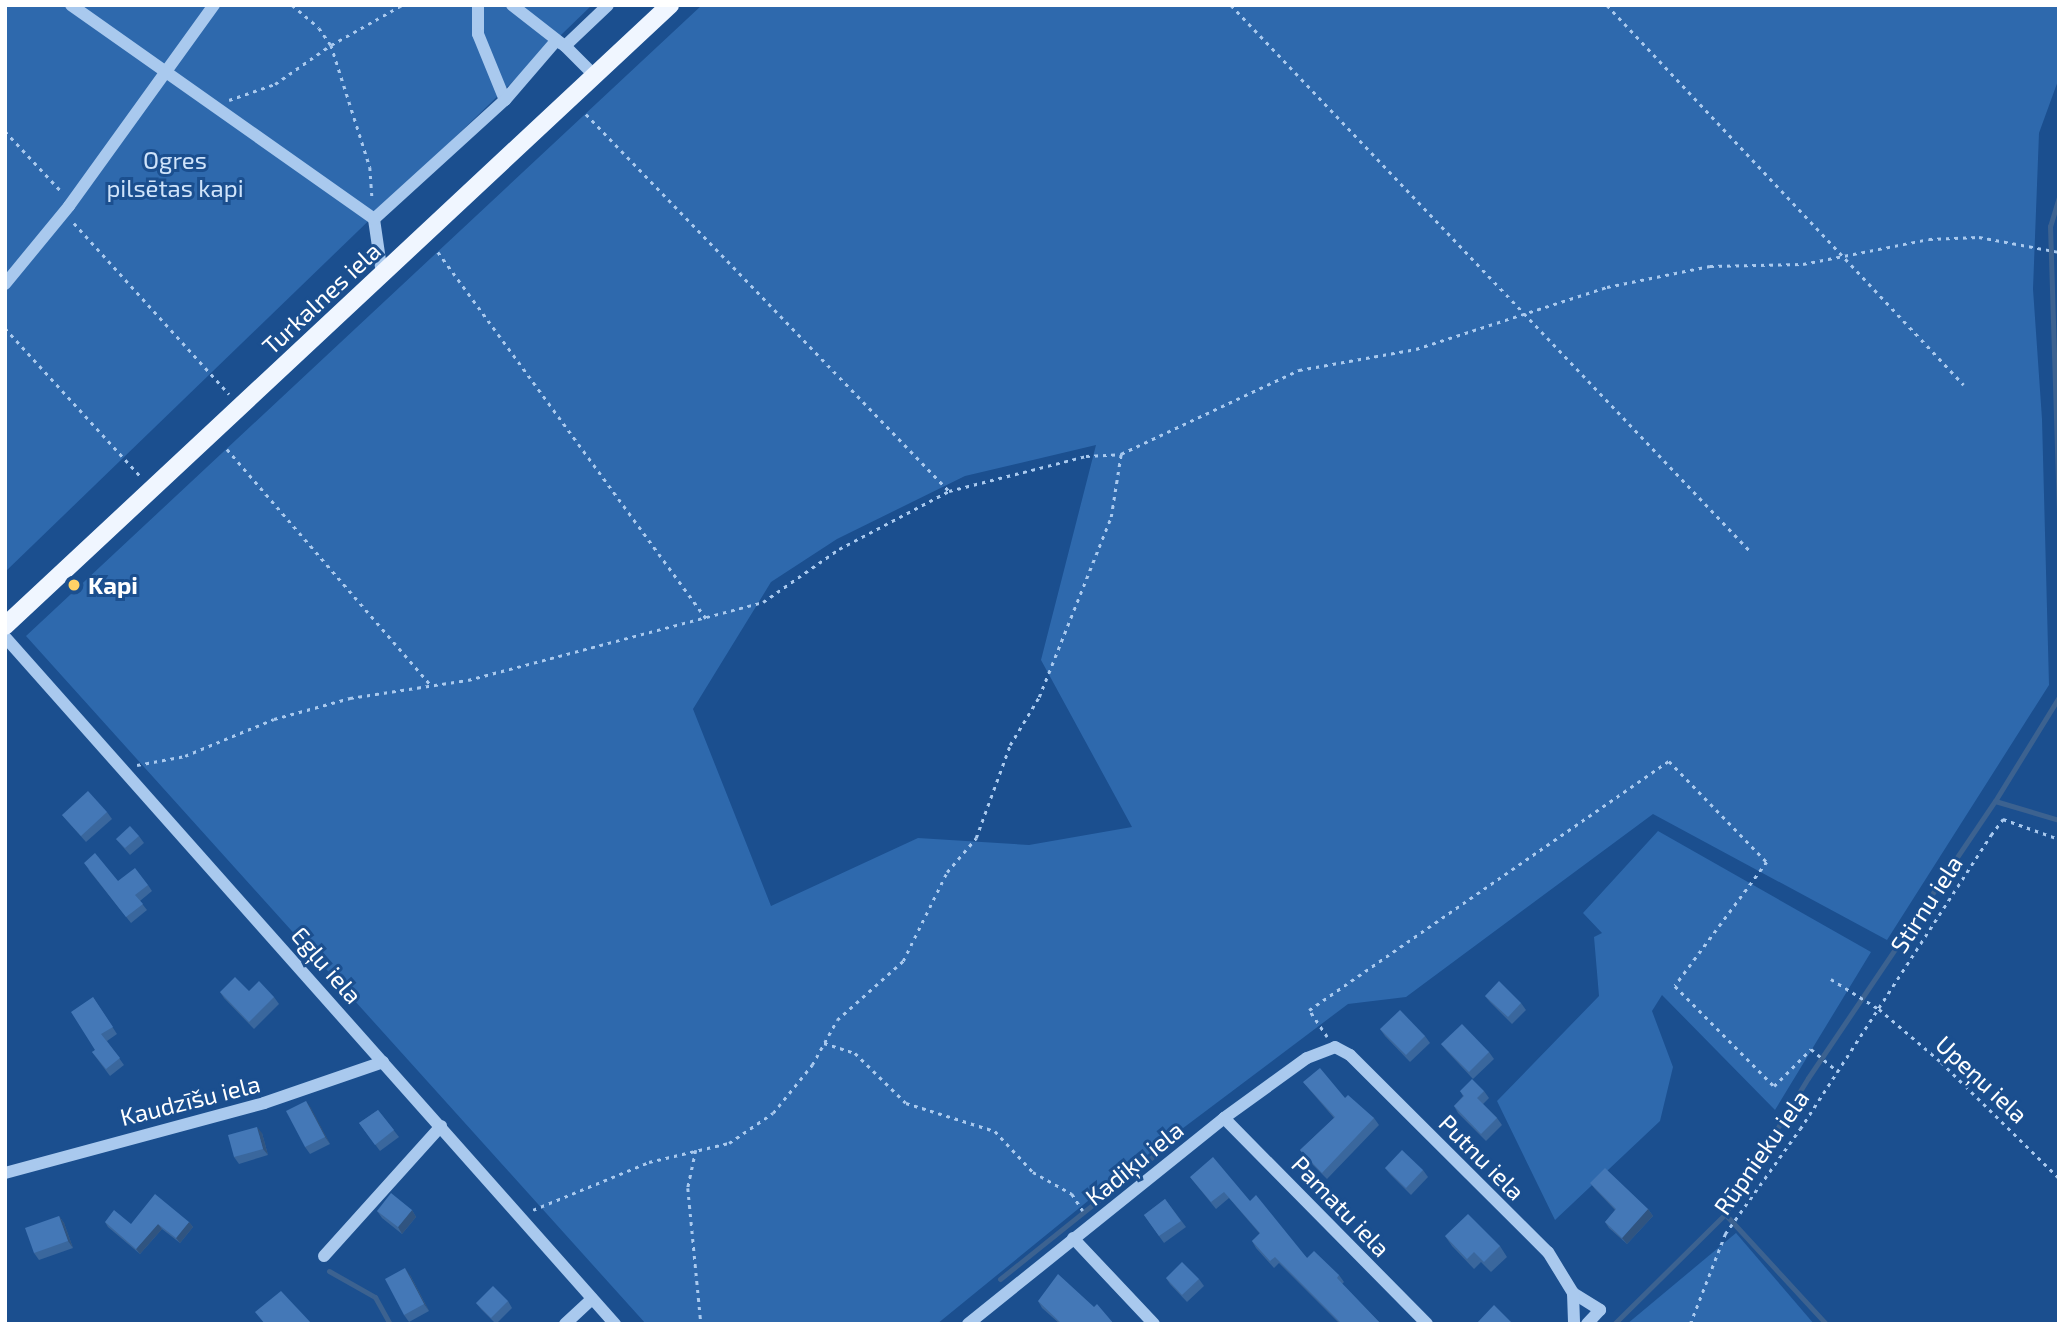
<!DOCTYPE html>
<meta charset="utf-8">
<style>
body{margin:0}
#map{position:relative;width:2064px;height:1329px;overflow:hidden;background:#1b4f8f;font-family:"Exo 2",sans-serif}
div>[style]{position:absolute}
.green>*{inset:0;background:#2e69ad}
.stream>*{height:5px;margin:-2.5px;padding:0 2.5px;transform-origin:2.5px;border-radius:2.5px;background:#3c6290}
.path>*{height:2.5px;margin-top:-1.25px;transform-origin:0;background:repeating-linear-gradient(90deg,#a9c9ee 0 3.5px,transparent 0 8.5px)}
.minor>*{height:12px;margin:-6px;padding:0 6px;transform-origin:6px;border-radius:6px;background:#a9c9ee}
.major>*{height:18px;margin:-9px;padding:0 9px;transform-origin:9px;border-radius:9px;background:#f0f6ff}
.wall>*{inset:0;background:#3a679d}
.shaded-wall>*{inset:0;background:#305480}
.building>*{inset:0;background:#4478b7}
.dots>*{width:19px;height:19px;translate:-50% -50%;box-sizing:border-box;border:4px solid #1b4f8f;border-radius:50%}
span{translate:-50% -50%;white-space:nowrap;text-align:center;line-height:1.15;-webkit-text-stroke:6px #1b4f8f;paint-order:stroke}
.park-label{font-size:24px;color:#cfe3fa}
.street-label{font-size:24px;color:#fff}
.poi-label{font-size:24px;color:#fff;font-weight:700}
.left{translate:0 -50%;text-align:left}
.frame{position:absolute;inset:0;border:7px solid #fff;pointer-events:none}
</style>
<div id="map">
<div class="green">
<i style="clip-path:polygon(5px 5px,592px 5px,5px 572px)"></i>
<i style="clip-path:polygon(evenodd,702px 5px,2059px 5px,2059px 78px,2039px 133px,2033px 289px,2042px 419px,2049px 685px,1887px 940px,1653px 814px,1406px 997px,1348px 1004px,1110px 1183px,937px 1324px,646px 1324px,26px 636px,702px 5px,1096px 445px,1041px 660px,1132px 827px,1029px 845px,918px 838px,771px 906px,693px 709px,771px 582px,837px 539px,965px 476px,1096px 445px)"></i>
<i style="clip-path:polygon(1658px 831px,1871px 952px,1775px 1110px,1662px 995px,1652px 1011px,1673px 1067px,1660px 1121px,1555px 1220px,1497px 1101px,1599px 996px,1594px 937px,1602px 933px,1583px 913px)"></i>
<i style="clip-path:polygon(1736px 1233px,1814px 1324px,1627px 1324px)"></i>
</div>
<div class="stream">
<i style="left:2059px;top:197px;width:30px;rotate:107deg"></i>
<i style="left:2050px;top:226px;width:294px;rotate:88.2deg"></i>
<i style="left:1995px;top:801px;width:67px;rotate:16.5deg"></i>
<i style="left:1725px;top:1214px;width:149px;rotate:47.4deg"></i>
<i style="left:329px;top:1271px;width:53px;rotate:29.5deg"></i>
<i style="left:375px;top:1297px;width:31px;rotate:61deg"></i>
<i style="left:1000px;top:1279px;width:205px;rotate:-38.7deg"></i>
<i style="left:1614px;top:1324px;width:156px;rotate:-44.7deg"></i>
<i style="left:1725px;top:1214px;width:159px;rotate:-58.6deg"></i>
<i style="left:1808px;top:1078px;width:334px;rotate:-56deg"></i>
<i style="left:1995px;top:801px;width:122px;rotate:-58.4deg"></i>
</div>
<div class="path">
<i style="left:292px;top:5px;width:35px;rotate:40deg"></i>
<i style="left:319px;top:28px;width:21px;rotate:55deg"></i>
<i style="left:331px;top:45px;width:128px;rotate:72.3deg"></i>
<i style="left:370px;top:167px;width:32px;rotate:86deg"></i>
<i style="left:1231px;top:5px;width:755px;rotate:46.45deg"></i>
<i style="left:1607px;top:5px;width:521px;rotate:46.79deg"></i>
<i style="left:229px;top:100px;width:49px;rotate:-19.2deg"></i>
<i style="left:275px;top:84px;width:68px;rotate:-34.9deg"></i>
<i style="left:331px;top:45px;width:81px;rotate:-29.4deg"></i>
<i style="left:586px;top:114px;width:523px;rotate:46.08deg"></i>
<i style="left:5px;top:131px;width:82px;rotate:47deg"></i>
<i style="left:74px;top:223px;width:231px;rotate:47.8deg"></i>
<i style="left:438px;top:252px;width:454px;rotate:53.8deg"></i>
<i style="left:5px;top:328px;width:200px;rotate:47.6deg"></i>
<i style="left:227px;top:449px;width:312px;rotate:49.2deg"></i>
<i style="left:137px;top:765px;width:49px;rotate:-10.6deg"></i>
<i style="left:185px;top:756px;width:96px;rotate:-22.6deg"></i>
<i style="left:274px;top:719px;width:79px;rotate:-15.4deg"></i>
<i style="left:350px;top:698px;width:119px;rotate:-8.7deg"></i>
<i style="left:468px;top:680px;width:305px;rotate:-14.8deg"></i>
<i style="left:763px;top:602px;width:93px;rotate:-34.9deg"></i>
<i style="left:839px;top:549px;width:124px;rotate:-27.8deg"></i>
<i style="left:949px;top:491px;width:141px;rotate:-14.3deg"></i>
<i style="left:1086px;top:456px;width:35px;rotate:-3deg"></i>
<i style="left:1831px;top:979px;width:57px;rotate:32deg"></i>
<i style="left:1879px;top:1009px;width:82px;rotate:40.5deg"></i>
<i style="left:1941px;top:1062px;width:165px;rotate:44.5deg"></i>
<i style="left:1327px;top:1037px;width:32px;rotate:-124deg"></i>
<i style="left:1309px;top:1010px;width:438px;rotate:-34.7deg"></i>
<i style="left:1669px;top:761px;width:141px;rotate:45.9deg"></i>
<i style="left:1767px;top:862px;width:154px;rotate:126.6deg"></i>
<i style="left:1675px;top:986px;width:141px;rotate:45.3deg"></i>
<i style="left:1774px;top:1086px;width:52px;rotate:-45deg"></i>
<i style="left:1811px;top:1049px;width:35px;rotate:40deg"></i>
<i style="left:824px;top:1043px;width:33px;rotate:18deg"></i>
<i style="left:855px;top:1053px;width:71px;rotate:44.4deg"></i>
<i style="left:906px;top:1103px;width:93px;rotate:17.5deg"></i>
<i style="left:995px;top:1131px;width:56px;rotate:47.2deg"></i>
<i style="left:1033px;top:1172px;width:45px;rotate:29.4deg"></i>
<i style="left:1072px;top:1194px;width:20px;rotate:57deg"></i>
<i style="left:696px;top:1150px;width:39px;rotate:102deg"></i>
<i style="left:688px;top:1188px;width:137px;rotate:84.5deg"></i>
<i style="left:533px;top:1210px;width:126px;rotate:-22.5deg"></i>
<i style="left:649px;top:1162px;width:82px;rotate:-13.4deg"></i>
<i style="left:729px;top:1143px;width:53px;rotate:-34.3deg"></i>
<i style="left:773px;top:1113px;width:62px;rotate:-50.9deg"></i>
<i style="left:812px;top:1065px;width:51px;rotate:-60.9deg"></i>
<i style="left:837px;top:1020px;width:89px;rotate:-41.8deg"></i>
<i style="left:903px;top:961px;width:99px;rotate:-63.7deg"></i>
<i style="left:947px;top:872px;width:45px;rotate:-49.5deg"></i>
<i style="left:976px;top:838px;width:99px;rotate:-69.9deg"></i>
<i style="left:1010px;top:745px;width:56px;rotate:-58.9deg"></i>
<i style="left:1039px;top:697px;width:194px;rotate:-68.2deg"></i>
<i style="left:1111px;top:517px;width:64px;rotate:-81deg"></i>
<i style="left:1121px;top:454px;width:197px;rotate:-25.3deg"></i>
<i style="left:1299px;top:370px;width:119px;rotate:-10.2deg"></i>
<i style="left:1416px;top:349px;width:201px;rotate:-18deg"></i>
<i style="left:1607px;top:287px;width:105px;rotate:-11.5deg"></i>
<i style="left:1710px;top:266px;width:93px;rotate:-1.2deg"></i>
<i style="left:1803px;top:264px;width:128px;rotate:-11.2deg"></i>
<i style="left:1929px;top:239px;width:50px;rotate:-2.3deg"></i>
<i style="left:1979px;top:237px;width:81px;rotate:10.6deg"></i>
<i style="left:1690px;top:1324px;width:97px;rotate:-68.7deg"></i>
<i style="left:1725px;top:1234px;width:129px;rotate:-54.5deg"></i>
<i style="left:1800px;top:1129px;width:351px;rotate:-57deg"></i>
<i style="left:1991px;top:835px;width:20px;rotate:-53deg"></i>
<i style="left:2003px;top:819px;width:59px;rotate:19.7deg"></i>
</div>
<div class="minor">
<i style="left:71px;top:5px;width:371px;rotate:35.2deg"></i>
<i style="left:478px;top:5px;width:29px;rotate:90deg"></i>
<i style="left:478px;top:34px;width:71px;rotate:67.8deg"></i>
<i style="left:512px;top:5px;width:63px;rotate:38deg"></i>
<i style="left:595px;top:76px;width:42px;rotate:-135deg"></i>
<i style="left:565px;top:46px;width:59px;rotate:-43.6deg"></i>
<i style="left:382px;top:274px;width:56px;rotate:-98.3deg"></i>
<i style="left:374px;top:219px;width:177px;rotate:-42.3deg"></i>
<i style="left:505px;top:100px;width:78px;rotate:-49.2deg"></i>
<i style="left:5px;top:284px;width:101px;rotate:-50.6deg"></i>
<i style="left:69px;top:206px;width:248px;rotate:-54.2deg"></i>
<i style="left:5px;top:637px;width:919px;rotate:48.4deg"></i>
<i style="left:1224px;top:1118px;width:289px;rotate:45.4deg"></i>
<i style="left:5px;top:1173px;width:268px;rotate:-15.1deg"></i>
<i style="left:264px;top:1103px;width:126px;rotate:-19deg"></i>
<i style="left:1073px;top:1238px;width:118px;rotate:46.7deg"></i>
<i style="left:324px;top:1256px;width:175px;rotate:-48deg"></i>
<i style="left:1573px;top:1293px;width:32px;rotate:32deg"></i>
<i style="left:1600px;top:1310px;width:19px;rotate:133deg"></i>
<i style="left:565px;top:1324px;width:37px;rotate:-43deg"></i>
<i style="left:968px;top:1324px;width:329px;rotate:-38.8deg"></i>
<i style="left:1224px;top:1118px;width:102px;rotate:-35.9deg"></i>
<i style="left:1307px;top:1058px;width:30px;rotate:-21deg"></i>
<i style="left:1335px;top:1047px;width:17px;rotate:28deg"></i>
<i style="left:1350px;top:1055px;width:279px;rotate:44.9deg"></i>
<i style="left:1548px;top:1252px;width:48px;rotate:58.6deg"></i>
<i style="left:1573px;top:1293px;width:31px;rotate:88deg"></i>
</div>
<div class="major">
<i style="left:5px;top:626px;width:910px;rotate:-43.04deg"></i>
</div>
<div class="wall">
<i style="clip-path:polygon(107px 812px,112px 819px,86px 842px,62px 815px)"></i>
<i style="clip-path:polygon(139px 836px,144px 843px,130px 855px,116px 839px)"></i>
<i style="clip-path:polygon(88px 869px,118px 881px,148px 885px,152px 891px,140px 901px,147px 910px,131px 923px)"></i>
<i style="clip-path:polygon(220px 992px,274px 997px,279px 1004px,254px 1029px,224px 998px)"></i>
<i style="clip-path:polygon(1485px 996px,1521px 1003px,1526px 1010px,1512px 1024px,1490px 1002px)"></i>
<i style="clip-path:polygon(93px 997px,117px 1034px,107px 1041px,124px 1065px,110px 1076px,92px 1052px,95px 1050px)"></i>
<i style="clip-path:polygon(1380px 1029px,1425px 1036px,1430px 1043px,1410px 1062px,1385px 1036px)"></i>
<i style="clip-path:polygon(1441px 1044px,1489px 1052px,1494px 1059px,1473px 1079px,1446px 1050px)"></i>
<i style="clip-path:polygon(1303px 1082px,1345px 1098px,1374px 1118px,1379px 1125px,1327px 1179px,1305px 1157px,1300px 1150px,1334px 1118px)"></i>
<i style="clip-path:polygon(1460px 1091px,1484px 1091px,1489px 1098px,1483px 1104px,1497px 1118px,1502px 1125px,1486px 1141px,1458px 1113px,1454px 1106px,1463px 1096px)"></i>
<i style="clip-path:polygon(306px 1101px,330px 1144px,310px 1154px,305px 1147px)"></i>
<i style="clip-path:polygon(378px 1110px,399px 1137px,380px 1151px,359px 1123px)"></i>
<i style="clip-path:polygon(262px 1133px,268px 1155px,239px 1164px,234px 1157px)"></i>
<i style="clip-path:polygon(1385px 1168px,1423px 1170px,1428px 1177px,1411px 1195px,1390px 1174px)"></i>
<i style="clip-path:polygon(1190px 1177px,1250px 1201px,1307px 1258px,1339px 1275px,1344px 1282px,1342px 1284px,1381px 1324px,1340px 1324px,1279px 1263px,1274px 1268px,1256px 1248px,1252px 1241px,1260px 1234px,1229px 1198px,1216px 1209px)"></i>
<i style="clip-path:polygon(1590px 1183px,1648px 1209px,1653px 1216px,1627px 1244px,1609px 1228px,1605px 1222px,1615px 1210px,1595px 1189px)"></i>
<i style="clip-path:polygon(1165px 1199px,1186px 1227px,1164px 1243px,1144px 1215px)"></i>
<i style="clip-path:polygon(412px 1210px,416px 1217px,402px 1234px,382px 1218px,377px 1211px)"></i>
<i style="clip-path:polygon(59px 1216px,64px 1223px,73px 1248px,39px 1260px,34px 1253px)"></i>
<i style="clip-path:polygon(105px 1222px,131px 1224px,189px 1222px,193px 1227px,180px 1243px,162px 1229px,140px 1254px,108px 1227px)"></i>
<i style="clip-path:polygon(1445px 1236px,1500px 1246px,1507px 1257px,1491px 1272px,1481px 1262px,1474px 1269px,1452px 1246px)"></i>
<i style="clip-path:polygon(410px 1275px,429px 1311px,409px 1322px,404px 1315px)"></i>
<i style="clip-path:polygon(1166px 1278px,1199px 1279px,1204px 1286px,1187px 1302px,1170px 1284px)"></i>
<i style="clip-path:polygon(508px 1301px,512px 1308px,496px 1324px,481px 1309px,476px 1303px)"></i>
<i style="clip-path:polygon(1038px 1301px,1094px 1307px,1114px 1324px,1060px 1324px,1042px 1308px)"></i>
</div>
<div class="shaded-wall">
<i style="clip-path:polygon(306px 1101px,311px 1108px,330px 1144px,325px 1137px)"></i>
<i style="clip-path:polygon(257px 1127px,262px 1133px,268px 1155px,263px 1149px)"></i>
<i style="clip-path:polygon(1648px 1209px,1653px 1216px,1627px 1244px,1622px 1238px)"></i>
<i style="clip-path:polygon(412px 1210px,416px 1217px,402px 1234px,398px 1227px)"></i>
<i style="clip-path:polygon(59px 1216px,64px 1223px,73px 1248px,68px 1241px)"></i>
<i style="clip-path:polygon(189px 1222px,193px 1227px,180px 1243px,176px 1238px)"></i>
<i style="clip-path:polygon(158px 1224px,162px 1229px,140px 1254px,136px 1249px)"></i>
<i style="clip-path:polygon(405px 1268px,410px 1275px,429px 1311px,424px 1304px)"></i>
</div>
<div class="building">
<i style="clip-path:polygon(88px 791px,107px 812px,81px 836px,62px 815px)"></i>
<i style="clip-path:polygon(130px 826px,139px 836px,125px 848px,116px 839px)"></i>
<i style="clip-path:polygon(95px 853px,118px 881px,135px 868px,148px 885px,135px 895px,143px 904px,126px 917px,84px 863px)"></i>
<i style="clip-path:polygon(235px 977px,249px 991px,259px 981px,274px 997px,249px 1022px,220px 992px)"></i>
<i style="clip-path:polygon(1499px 981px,1521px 1003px,1508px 1017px,1485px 996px)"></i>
<i style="clip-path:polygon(93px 997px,113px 1027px,101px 1034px,120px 1058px,106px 1069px,92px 1052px,95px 1050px,71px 1012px)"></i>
<i style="clip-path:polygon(1400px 1010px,1425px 1036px,1406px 1055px,1380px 1029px)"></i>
<i style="clip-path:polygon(1462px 1024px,1489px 1052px,1469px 1072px,1441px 1044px)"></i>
<i style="clip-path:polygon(1320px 1068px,1345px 1098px,1348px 1095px,1374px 1118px,1322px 1173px,1300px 1150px,1335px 1117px,1303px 1082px)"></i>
<i style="clip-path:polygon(1472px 1079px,1484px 1091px,1477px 1098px,1497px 1118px,1481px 1134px,1454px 1106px,1464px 1096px,1460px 1091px)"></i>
<i style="clip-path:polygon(306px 1101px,325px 1137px,305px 1147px,286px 1111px)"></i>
<i style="clip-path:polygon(378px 1110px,394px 1130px,375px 1145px,359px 1123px)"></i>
<i style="clip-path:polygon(257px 1127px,263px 1149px,234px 1157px,228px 1135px)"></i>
<i style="clip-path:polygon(1402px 1150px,1423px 1170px,1406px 1188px,1385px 1168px)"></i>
<i style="clip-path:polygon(1213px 1157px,1250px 1201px,1256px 1195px,1307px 1258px,1314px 1251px,1339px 1275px,1337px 1278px,1381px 1324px,1342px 1324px,1275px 1257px,1270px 1261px,1252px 1241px,1260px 1233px,1224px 1192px,1211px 1202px,1190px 1177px)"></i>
<i style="clip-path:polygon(1605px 1168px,1648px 1209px,1622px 1238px,1605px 1222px,1616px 1209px,1590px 1183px)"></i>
<i style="clip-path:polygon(391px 1193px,412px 1210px,398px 1227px,377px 1211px)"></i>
<i style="clip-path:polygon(155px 1194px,189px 1222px,176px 1238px,158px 1224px,136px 1249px,105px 1222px,114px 1210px,131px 1224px)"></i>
<i style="clip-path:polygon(1165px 1199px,1181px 1221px,1159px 1236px,1144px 1215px)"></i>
<i style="clip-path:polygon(1468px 1214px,1500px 1246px,1484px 1262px,1474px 1252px,1467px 1259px,1445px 1236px)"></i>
<i style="clip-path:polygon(59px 1216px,68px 1241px,34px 1253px,25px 1228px)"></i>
<i style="clip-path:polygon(1182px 1262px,1199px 1279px,1182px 1295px,1166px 1278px)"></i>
<i style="clip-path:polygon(405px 1268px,424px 1304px,404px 1315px,385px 1279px)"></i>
<i style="clip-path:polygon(1058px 1274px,1094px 1307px,1097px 1304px,1114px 1324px,1062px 1324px,1038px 1301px)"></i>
<i style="clip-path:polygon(493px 1286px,508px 1301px,491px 1318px,476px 1303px)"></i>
<i style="clip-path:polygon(281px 1291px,312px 1324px,265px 1324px,255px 1312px)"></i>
<i style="clip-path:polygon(1494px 1305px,1513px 1324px,1476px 1324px)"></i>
</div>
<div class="dots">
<i style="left:74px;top:585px;background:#ffd166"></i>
</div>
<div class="park-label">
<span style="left:175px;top:174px">Ogres<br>pilsētas kapi</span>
</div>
<div class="street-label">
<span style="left:321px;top:298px;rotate:-43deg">Turkalnes iela</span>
<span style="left:1926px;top:904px;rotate:-57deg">Stirnu iela</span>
<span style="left:327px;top:965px;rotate:49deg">Egļu iela</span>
<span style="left:1982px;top:1079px;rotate:43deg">Upeņu iela</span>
<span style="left:190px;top:1100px;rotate:-14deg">Kaudzīšu iela</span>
<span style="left:1761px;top:1152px;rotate:-55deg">Rūpnieku iela</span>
<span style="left:1482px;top:1157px;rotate:45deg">Putnu iela</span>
<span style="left:1134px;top:1163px;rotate:-39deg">Kadiķu iela</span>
<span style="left:1341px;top:1206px;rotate:46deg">Pamatu iela</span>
</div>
<div class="poi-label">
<span class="left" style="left:88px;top:585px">Kapi</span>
</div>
<div class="frame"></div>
</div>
